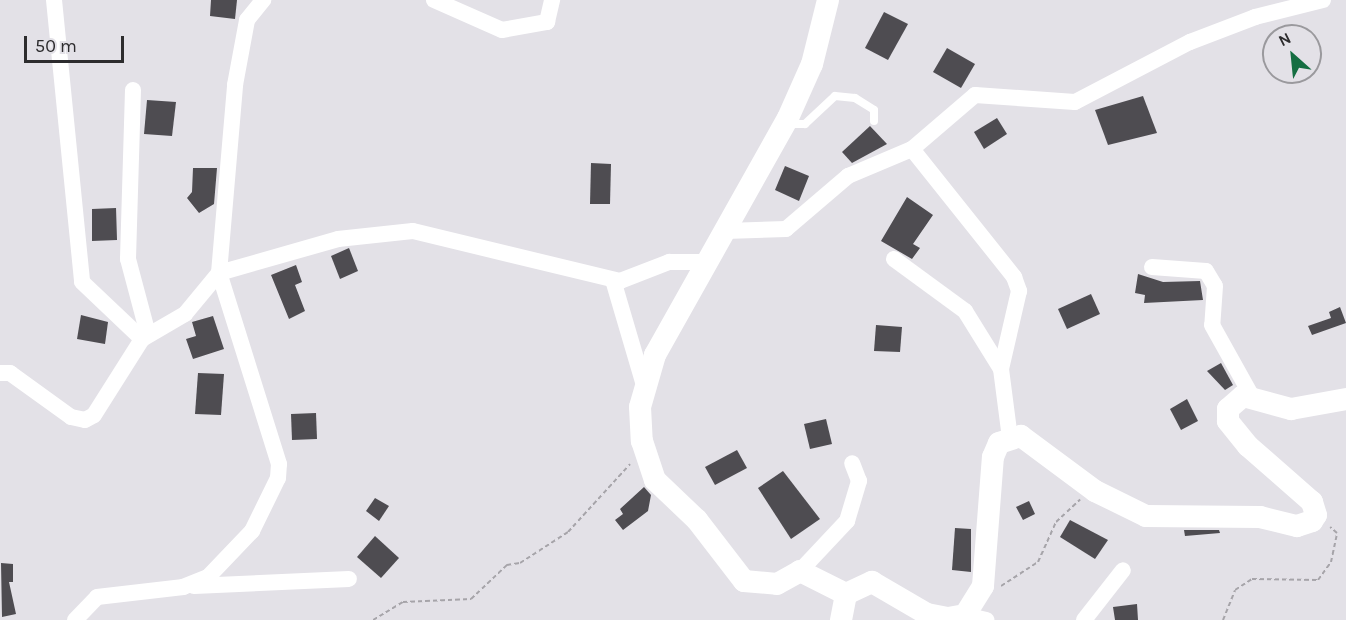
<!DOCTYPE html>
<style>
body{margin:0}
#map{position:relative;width:1346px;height:620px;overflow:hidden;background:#e3e1e7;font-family:Karla,sans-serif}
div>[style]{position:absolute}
.building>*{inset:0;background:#4e4c51}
.path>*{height:2px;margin-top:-1px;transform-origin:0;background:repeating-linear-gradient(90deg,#a6a4a9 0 4.5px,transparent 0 7.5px)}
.lane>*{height:8px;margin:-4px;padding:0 4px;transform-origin:4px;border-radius:4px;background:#fff}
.street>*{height:16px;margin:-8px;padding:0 8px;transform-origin:8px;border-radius:8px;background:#fff}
.secondary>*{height:22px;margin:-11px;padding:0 11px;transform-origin:11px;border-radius:11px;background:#fff}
span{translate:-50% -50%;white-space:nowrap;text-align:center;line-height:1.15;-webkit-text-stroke:6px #e3e1e7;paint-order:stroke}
.north{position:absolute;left:1262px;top:24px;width:60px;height:60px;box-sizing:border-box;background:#e3e1e7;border:2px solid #9a999d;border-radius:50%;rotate:333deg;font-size:16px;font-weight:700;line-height:24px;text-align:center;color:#2d2c2e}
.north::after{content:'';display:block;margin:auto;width:21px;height:27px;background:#156e42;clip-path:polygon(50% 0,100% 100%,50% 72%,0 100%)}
.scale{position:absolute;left:24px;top:36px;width:100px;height:27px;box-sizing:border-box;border:3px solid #2d2c2e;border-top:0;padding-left:8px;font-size:18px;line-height:21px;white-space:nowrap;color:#2d2c2e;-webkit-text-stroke:4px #e3e1e7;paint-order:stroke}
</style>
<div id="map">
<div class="building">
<i style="clip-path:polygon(211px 0,237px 0,235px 19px,210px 16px)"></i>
<i style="clip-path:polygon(884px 12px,908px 24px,888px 60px,865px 48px)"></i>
<i style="clip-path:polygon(947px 48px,975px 64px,961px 88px,933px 72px)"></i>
<i style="clip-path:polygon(1143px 96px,1157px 133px,1108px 145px,1095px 110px)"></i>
<i style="clip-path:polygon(147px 100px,176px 102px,172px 136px,144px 134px)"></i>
<i style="clip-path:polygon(997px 118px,1007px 134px,984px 149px,974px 132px)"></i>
<i style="clip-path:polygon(870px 126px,887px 144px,852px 163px,842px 152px)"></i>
<i style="clip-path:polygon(591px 163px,611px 164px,610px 204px,590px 204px)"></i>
<i style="clip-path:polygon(785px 166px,809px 176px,799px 201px,775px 190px)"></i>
<i style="clip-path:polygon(193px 168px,217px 168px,214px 204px,199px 213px,187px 198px,192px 192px)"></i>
<i style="clip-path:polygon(907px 197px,933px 215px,913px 244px,920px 248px,912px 259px,881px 241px)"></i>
<i style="clip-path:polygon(116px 208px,117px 240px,92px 241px,92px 209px)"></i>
<i style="clip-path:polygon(349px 248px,358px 271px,340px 279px,331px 256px)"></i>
<i style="clip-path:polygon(296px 265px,302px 282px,295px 285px,305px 311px,289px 319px,271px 275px)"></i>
<i style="clip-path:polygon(1138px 274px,1163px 282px,1200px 281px,1203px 300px,1144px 303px,1145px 295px,1135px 293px)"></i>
<i style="clip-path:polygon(1091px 294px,1100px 314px,1067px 329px,1058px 309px)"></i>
<i style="clip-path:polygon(1340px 307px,1346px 323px,1312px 335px,1308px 326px,1331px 318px,1329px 312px)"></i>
<i style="clip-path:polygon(81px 315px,108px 322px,105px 344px,77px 339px)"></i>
<i style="clip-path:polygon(213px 316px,224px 349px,193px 359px,186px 339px,196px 336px,192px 322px)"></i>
<i style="clip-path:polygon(876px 325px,902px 327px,900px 352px,874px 351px)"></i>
<i style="clip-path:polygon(1221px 363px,1233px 385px,1225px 390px,1207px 371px)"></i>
<i style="clip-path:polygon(198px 373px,224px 374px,221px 415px,195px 414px)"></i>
<i style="clip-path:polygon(1187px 399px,1198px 421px,1181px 430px,1170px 409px)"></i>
<i style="clip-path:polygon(316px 413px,317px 439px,292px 440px,291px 414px)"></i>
<i style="clip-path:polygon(826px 419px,832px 444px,810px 449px,804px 424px)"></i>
<i style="clip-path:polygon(737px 450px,747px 468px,715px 485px,705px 467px)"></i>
<i style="clip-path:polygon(783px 471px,820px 519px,791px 539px,758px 488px)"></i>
<i style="clip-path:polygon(644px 487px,651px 495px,648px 511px,623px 530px,615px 520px,623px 514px,620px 509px)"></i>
<i style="clip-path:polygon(375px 498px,389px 506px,379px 521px,366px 511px)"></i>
<i style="clip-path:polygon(1029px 501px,1035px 514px,1023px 520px,1016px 507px)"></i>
<i style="clip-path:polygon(1070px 520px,1108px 540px,1095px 559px,1060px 537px)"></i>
<i style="clip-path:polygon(955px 528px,971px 529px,971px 572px,952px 570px)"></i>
<i style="clip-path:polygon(1184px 530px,1219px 530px,1220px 533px,1185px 536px)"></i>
<i style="clip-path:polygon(375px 536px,399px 558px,381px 578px,357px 557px)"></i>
<i style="clip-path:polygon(1px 563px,13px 564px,13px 582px,9px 582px,16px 614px,2px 617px)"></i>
<i style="clip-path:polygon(1137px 604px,1138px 620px,1115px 620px,1113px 607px)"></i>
</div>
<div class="path">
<i style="left:1001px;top:586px;width:44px;rotate:-33deg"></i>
<i style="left:1038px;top:562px;width:44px;rotate:-65.8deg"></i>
<i style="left:1056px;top:522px;width:33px;rotate:-43deg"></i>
<i style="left:373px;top:620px;width:35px;rotate:-31deg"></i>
<i style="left:403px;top:602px;width:68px;rotate:-2.5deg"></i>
<i style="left:471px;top:599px;width:50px;rotate:-43.4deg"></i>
<i style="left:507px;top:565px;width:13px;rotate:-9deg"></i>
<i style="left:520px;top:563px;width:57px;rotate:-32.9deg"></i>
<i style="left:568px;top:532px;width:92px;rotate:-47.6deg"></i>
<i style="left:1223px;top:620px;width:32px;rotate:-68deg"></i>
<i style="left:1235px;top:590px;width:20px;rotate:-33deg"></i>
<i style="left:1252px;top:579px;width:66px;rotate:0.9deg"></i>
<i style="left:1318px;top:580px;width:22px;rotate:-54deg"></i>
<i style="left:1331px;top:562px;width:30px;rotate:-78deg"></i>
<i style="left:1337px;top:533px;width:9px;rotate:-139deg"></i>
</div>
<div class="lane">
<i style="left:788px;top:124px;width:17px"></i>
<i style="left:805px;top:124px;width:41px;rotate:-43deg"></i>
<i style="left:835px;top:96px;width:20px;rotate:6deg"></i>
<i style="left:855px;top:98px;width:22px;rotate:32deg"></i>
<i style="left:874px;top:110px;width:11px;rotate:90deg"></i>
</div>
<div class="street">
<i style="left:54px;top:0;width:283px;rotate:84.3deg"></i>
<i style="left:82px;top:282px;width:83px;rotate:43.5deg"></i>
<i style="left:434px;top:0;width:74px;rotate:23.8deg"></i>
<i style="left:502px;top:30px;width:46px;rotate:-10.1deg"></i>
<i style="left:547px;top:22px;width:23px;rotate:-77deg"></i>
<i style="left:133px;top:90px;width:169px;rotate:91.7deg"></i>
<i style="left:128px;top:259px;width:78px;rotate:75.1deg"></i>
<i style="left:912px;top:149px;width:83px;rotate:-40.6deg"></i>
<i style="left:975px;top:95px;width:100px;rotate:4deg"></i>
<i style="left:1075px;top:102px;width:130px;rotate:-27.6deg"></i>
<i style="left:1190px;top:42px;width:70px;rotate:-21deg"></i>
<i style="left:1255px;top:17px;width:70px;rotate:-14deg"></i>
<i style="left:725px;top:231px;width:61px;rotate:-1.9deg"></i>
<i style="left:786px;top:229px;width:82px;rotate:-40.5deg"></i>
<i style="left:848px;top:176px;width:69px;rotate:-22.9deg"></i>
<i style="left:912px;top:149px;width:164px;rotate:51.4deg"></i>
<i style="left:1014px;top:277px;width:15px;rotate:70deg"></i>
<i style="left:1019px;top:291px;width:80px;rotate:103deg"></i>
<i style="left:1001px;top:369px;width:70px;rotate:82.6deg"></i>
<i style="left:894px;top:259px;width:88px;rotate:36.2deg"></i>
<i style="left:965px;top:311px;width:68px;rotate:58.2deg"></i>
<i style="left:1152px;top:267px;width:54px;rotate:4.2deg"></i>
<i style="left:1206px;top:271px;width:17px;rotate:59deg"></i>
<i style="left:1215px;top:286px;width:39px;rotate:94deg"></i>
<i style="left:1212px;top:325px;width:86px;rotate:60.8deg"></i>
<i style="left:613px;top:280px;width:106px;rotate:73.6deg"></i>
<i style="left:0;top:373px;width:10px"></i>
<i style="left:10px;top:373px;width:75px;rotate:35.8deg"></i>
<i style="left:71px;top:417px;width:14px;rotate:12deg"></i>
<i style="left:85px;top:420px;width:10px;rotate:-29deg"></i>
<i style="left:94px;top:415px;width:90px;rotate:-57.7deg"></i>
<i style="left:142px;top:339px;width:50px;rotate:-30.2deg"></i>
<i style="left:185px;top:314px;width:53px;rotate:-50.3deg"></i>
<i style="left:219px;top:273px;width:124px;rotate:-15.9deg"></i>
<i style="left:338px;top:239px;width:75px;rotate:-6.1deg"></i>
<i style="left:413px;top:231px;width:213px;rotate:13.6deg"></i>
<i style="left:620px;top:281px;width:53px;rotate:-21.2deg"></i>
<i style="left:669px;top:262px;width:39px"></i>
<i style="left:800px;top:571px;width:69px;rotate:-46.8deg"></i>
<i style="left:847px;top:521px;width:42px;rotate:-73.3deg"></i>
<i style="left:859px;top:481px;width:19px;rotate:-111deg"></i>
<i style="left:194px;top:586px;width:155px;rotate:-2.6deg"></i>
<i style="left:75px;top:620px;width:32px;rotate:-46deg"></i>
<i style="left:97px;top:597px;width:87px;rotate:-6.6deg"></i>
<i style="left:183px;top:587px;width:27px;rotate:-22deg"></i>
<i style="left:208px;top:577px;width:64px;rotate:-46.3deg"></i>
<i style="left:252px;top:531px;width:59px;rotate:-63.9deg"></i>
<i style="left:278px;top:478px;width:14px;rotate:-86deg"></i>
<i style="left:279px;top:464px;width:200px;rotate:-107.4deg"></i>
<i style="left:219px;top:273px;width:189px;rotate:-85.1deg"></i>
<i style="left:235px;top:85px;width:66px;rotate:-79.5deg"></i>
<i style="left:247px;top:20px;width:26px;rotate:-51deg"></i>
<i style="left:961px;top:620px;width:6px;rotate:-51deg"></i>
<i style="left:965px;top:615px;width:22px;rotate:13deg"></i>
<i style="left:1084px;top:620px;width:63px;rotate:-52deg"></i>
</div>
<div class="secondary">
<i style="left:828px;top:0;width:66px;rotate:104deg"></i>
<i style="left:812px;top:64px;width:59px;rotate:114deg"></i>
<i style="left:788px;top:118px;width:272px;rotate:119.3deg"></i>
<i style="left:655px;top:355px;width:54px;rotate:106.1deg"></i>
<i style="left:640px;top:407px;width:34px;rotate:87deg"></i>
<i style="left:642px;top:441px;width:41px;rotate:71.6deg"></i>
<i style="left:655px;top:480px;width:58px;rotate:43.6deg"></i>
<i style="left:697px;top:520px;width:77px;rotate:52.4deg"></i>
<i style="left:744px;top:581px;width:33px;rotate:5deg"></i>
<i style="left:777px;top:584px;width:26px;rotate:-29deg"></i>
<i style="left:800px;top:571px;width:51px;rotate:26.6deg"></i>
<i style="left:846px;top:594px;width:29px;rotate:-25deg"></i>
<i style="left:872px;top:582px;width:64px;rotate:30.2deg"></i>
<i style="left:927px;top:614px;width:21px;rotate:11deg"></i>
<i style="left:948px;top:618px;width:17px;rotate:-10deg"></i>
<i style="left:965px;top:615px;width:34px;rotate:-58deg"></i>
<i style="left:983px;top:586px;width:129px;rotate:-85.6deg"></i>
<i style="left:993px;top:457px;width:15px;rotate:-67deg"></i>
<i style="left:999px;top:443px;width:23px;rotate:-18deg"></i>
<i style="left:1021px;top:436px;width:92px;rotate:36.6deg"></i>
<i style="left:1095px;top:491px;width:57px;rotate:26.1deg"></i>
<i style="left:1146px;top:516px;width:114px;rotate:0.5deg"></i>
<i style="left:1260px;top:517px;width:38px;rotate:14deg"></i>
<i style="left:1297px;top:526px;width:16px;rotate:-18deg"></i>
<i style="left:1312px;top:521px;width:7px;rotate:-56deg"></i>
<i style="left:1316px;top:515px;width:14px;rotate:-107deg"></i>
<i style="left:1312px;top:502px;width:85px;rotate:-138.8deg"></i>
<i style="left:1248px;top:446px;width:32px;rotate:-129deg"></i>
<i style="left:1228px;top:421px;width:12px;rotate:-90deg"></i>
<i style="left:1228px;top:409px;width:20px;rotate:-41deg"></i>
<i style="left:1243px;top:396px;width:50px;rotate:15.2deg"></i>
<i style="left:1291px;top:409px;width:56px;rotate:-10.3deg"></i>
<i style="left:841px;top:620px;width:26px;rotate:-79deg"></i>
</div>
<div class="north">N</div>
<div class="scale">50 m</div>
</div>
